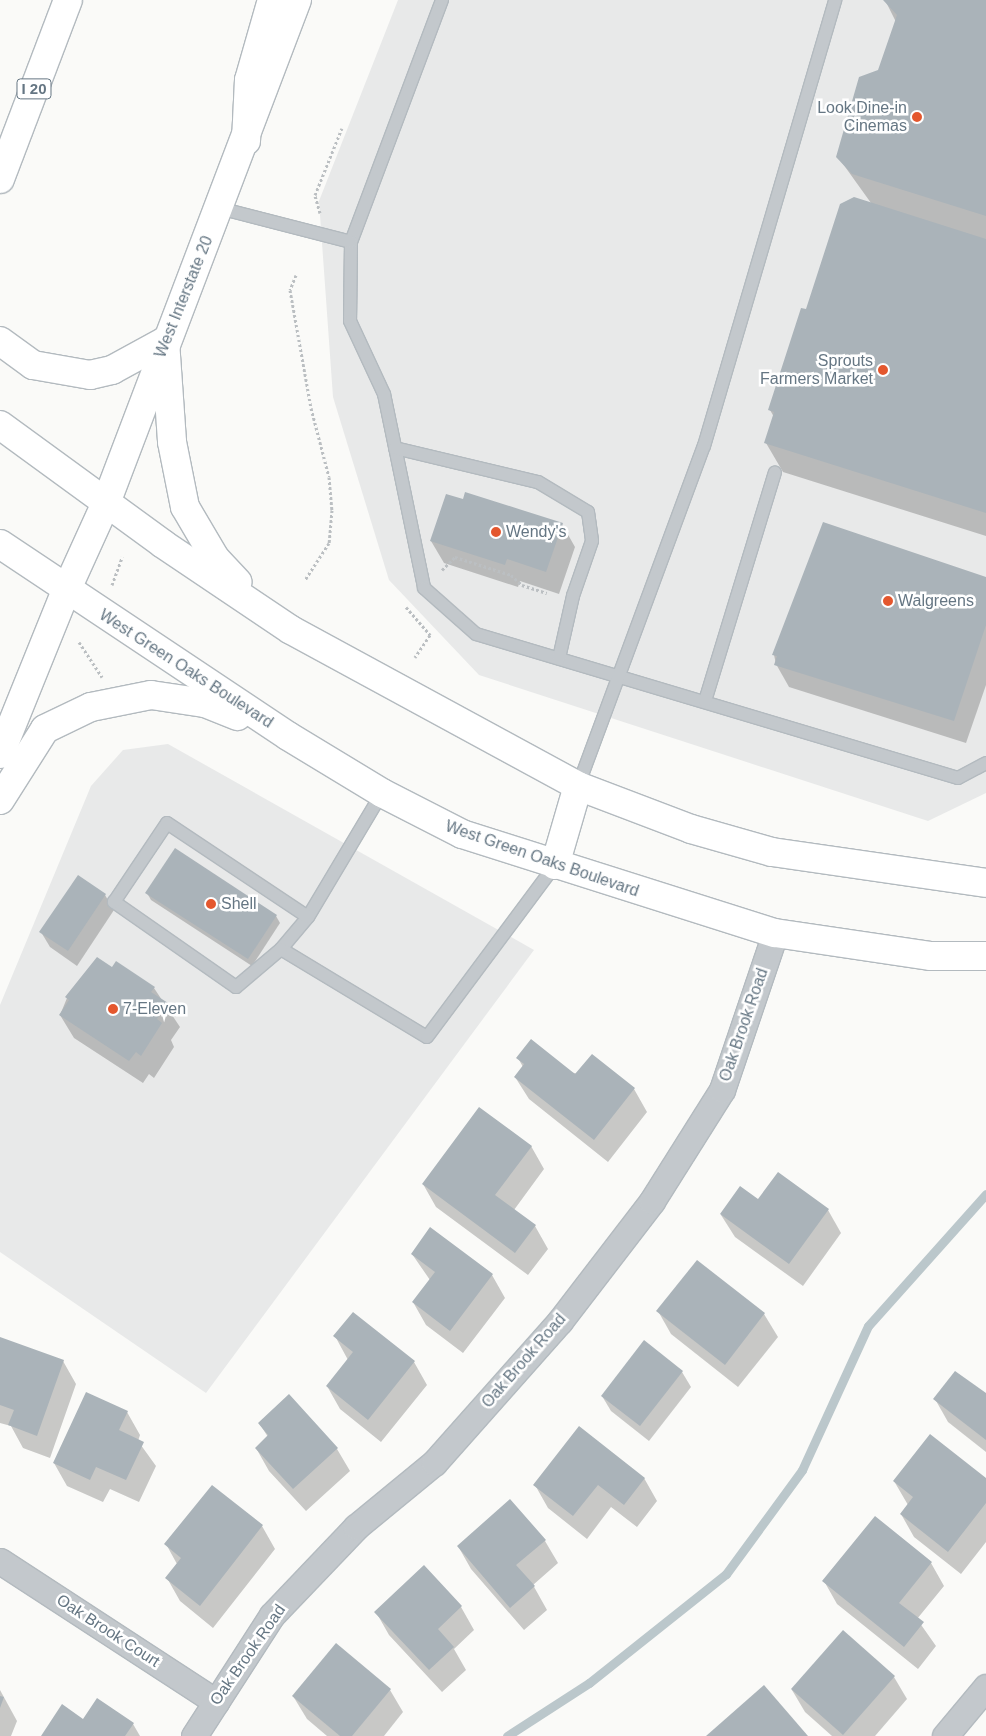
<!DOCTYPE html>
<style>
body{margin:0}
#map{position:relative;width:986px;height:1736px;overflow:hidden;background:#fafaf8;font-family:Arial,sans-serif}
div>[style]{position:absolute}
.built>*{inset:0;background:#e8e9e9}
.shadow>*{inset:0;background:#0003}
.stream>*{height:9px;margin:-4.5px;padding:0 4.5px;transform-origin:4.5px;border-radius:4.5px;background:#bbc7cb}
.building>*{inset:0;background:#aab3b9}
.path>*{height:3px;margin-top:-1.5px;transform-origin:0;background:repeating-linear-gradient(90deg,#bbbfc2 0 2.5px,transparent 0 5px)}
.roads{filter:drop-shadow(1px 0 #b3babf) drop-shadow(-1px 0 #b3babf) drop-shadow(0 1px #b3babf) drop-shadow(0 -1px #b3babf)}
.lane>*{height:12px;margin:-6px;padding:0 6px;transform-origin:6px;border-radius:6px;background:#c3c8cc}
.street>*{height:25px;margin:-12.5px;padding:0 12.5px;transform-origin:12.5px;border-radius:12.5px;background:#c3c8cc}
.secondary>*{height:28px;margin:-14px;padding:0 14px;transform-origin:14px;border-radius:14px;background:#fff}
.highway>*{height:28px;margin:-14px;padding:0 14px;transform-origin:14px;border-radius:14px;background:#fff}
.dots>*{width:14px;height:14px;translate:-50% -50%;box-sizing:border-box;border:2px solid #fff;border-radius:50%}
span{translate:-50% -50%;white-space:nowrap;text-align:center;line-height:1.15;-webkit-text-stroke:5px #fff;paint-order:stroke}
.shield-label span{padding:1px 4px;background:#fff;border:1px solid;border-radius:4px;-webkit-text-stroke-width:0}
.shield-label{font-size:15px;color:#657683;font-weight:700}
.poi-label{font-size:16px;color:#657683}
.right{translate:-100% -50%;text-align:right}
.left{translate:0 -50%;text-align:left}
.street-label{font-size:16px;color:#657683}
</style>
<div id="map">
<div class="built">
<i style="clip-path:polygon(398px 0,986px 0,986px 793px,928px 821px,479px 675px,389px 580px,333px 397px,319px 201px)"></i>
<i style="clip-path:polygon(168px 744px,534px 950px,206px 1393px,0 1252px,0 1005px,91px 786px,123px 750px)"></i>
</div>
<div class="shadow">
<i style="clip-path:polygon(986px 0,986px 536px,783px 472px,766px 443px,774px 417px,770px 410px,807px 311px,871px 203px,838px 157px,879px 71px,896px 22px,885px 0)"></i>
<i style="clip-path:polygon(562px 524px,575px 547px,559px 594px,520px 581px,518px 587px,444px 563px,431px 541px)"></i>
<i style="clip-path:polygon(986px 579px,986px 685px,966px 743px,789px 687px,776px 664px,774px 655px)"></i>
<i style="clip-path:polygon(147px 893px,276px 916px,280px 923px,252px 966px,151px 900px)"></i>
<i style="clip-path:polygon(105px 895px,114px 910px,77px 966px,50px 947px,41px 932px)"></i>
<i style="clip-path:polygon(113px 969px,154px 988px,180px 1027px,171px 1040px,174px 1047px,154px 1078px,149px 1074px,143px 1083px,74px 1038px,60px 1015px,67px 998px)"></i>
<i style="clip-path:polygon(518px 1058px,634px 1089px,647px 1112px,608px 1162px,529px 1099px,515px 1077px,523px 1067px)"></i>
<i style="clip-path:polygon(531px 1146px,544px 1169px,514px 1210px,535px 1226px,548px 1249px,528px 1275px,436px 1207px,423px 1184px)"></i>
<i style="clip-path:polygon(759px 1201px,828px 1210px,841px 1233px,803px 1286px,735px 1237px,721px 1215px)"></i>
<i style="clip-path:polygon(412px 1254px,492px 1275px,505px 1298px,463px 1353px,426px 1325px,413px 1302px,430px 1280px)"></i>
<i style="clip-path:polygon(697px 1261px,764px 1314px,778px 1337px,738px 1387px,671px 1334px,658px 1311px)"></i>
<i style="clip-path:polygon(335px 1336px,414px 1362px,427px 1385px,381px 1442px,340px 1409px,327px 1386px,348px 1360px)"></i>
<i style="clip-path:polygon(0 1338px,63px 1361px,76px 1384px,50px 1458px,23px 1448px,11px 1426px,0 1423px)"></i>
<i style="clip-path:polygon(682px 1372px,691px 1387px,649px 1441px,611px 1411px,602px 1396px)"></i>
<i style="clip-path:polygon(986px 1395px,986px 1452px,948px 1422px,935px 1399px)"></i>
<i style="clip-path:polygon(127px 1412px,140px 1435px,138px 1441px,156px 1466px,139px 1502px,110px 1489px,103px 1502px,67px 1486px,54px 1463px)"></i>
<i style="clip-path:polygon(259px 1423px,337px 1449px,350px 1471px,306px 1511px,269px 1471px,256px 1448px,268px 1437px)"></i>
<i style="clip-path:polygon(644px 1478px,657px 1501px,637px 1527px,611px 1507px,587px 1539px,548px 1508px,535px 1485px)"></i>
<i style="clip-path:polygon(986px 1480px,986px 1542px,961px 1574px,914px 1537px,901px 1514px,908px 1505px,894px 1481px)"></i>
<i style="clip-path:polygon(262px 1526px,275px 1549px,213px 1628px,180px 1601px,167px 1578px,177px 1564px,166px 1544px)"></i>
<i style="clip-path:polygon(545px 1541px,558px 1563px,533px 1585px,547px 1610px,524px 1630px,471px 1569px,458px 1546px)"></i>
<i style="clip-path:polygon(931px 1563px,944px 1586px,917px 1619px,936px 1646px,918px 1669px,837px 1604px,824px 1581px)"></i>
<i style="clip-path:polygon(424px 1567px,461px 1607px,474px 1630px,454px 1649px,466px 1670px,442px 1692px,389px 1635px,376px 1612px)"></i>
<i style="clip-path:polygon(894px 1677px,907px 1699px,875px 1736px,832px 1736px,805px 1712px,792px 1690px)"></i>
<i style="clip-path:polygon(0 1690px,17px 1721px,11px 1736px,0 1736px)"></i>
<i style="clip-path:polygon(390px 1690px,403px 1712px,384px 1736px,327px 1736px,307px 1719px,293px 1696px)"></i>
<i style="clip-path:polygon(83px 1720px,133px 1724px,140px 1736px,42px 1736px)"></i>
</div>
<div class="stream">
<i style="left:507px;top:1736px;width:98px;rotate:-32.9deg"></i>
<i style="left:589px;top:1683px;width:175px;rotate:-38.5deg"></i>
<i style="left:726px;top:1574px;width:129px;rotate:-53.8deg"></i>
<i style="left:802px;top:1470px;width:158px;rotate:-65.4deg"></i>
<i style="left:868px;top:1326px;width:177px;rotate:-48.2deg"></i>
</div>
<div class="building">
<i style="clip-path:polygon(883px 0,986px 0,986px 216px,852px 174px,836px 157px,859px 77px,878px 70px,897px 15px)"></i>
<i style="clip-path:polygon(854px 197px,986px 239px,986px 513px,764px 443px,774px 412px,768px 410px,801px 308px,806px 309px,840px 204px)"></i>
<i style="clip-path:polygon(465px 492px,563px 523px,546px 572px,507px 559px,505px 565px,430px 541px,446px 494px,463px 499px)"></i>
<i style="clip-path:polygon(823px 522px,986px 577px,986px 625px,954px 721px,774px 665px,777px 656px,772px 655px)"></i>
<i style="clip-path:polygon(175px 848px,277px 915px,248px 959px,145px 893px)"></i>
<i style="clip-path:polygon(78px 875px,106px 894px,68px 951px,39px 932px)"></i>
<i style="clip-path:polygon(97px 957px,112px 967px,116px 961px,155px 987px,151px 992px,168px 1003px,157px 1019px,162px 1023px,141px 1056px,136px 1052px,129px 1061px,59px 1015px,69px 1000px,65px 997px)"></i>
<i style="clip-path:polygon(531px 1039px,575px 1074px,592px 1054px,635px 1088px,594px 1140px,514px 1077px,524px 1064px,516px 1058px)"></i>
<i style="clip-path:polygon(479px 1107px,532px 1146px,495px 1195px,536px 1225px,515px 1253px,422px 1184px)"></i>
<i style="clip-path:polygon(778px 1172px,829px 1209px,789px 1264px,720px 1214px,740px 1186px,758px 1199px)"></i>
<i style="clip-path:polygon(430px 1227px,493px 1274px,450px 1331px,412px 1302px,435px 1272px,411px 1254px)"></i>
<i style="clip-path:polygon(697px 1260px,765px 1313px,725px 1365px,656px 1311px)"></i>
<i style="clip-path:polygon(353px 1312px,415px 1361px,368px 1420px,326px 1386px,353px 1352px,333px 1336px)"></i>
<i style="clip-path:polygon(0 1337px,64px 1360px,37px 1436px,8px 1425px,14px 1410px,0 1405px)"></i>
<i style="clip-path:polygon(644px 1340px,683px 1371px,640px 1426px,601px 1396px)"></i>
<i style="clip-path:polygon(955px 1371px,986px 1393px,986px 1440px,933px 1399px)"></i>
<i style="clip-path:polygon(86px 1392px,128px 1411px,119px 1430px,144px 1442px,126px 1480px,96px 1467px,90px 1480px,53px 1463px)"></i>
<i style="clip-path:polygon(289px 1394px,338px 1448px,293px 1489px,255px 1448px,268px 1435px,258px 1423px)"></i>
<i style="clip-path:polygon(579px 1426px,645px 1478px,624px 1505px,598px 1485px,573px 1516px,533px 1485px)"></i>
<i style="clip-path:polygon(930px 1434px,986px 1478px,986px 1503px,948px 1552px,900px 1514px,913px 1497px,893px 1481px)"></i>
<i style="clip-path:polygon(212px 1485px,263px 1525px,200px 1606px,165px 1578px,181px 1558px,164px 1544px)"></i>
<i style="clip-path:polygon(510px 1499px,546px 1540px,516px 1565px,535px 1586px,510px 1608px,457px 1546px)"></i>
<i style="clip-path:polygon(875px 1516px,932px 1562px,899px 1603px,924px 1622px,904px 1647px,822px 1581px)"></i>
<i style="clip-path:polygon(424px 1565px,462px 1606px,438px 1629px,454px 1647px,429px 1670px,374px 1612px)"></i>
<i style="clip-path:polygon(843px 1630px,895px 1676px,843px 1735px,791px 1689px)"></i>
<i style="clip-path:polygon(336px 1643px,391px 1689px,352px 1736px,340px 1736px,292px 1696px)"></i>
<i style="clip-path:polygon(764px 1685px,808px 1736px,706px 1736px)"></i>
<i style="clip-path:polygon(0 1696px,4px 1697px,0 1708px)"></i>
<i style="clip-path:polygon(97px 1698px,134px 1723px,125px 1736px,41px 1736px,62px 1704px,83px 1719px)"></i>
</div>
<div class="path">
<i style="left:320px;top:213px;width:19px;rotate:-106deg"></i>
<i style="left:315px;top:195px;width:72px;rotate:-68.1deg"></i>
<i style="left:296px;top:275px;width:16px;rotate:112deg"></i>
<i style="left:290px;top:290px;width:120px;rotate:79.9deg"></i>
<i style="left:311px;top:408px;width:71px;rotate:75.4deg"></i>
<i style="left:329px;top:477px;width:33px;rotate:85deg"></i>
<i style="left:332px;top:510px;width:33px;rotate:95deg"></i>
<i style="left:329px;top:543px;width:44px;rotate:123deg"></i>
<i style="left:442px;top:570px;width:18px;rotate:-45deg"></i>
<i style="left:455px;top:557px;width:59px;rotate:17.8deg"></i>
<i style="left:511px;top:575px;width:15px;rotate:42deg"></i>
<i style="left:522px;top:585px;width:26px;rotate:18deg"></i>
<i style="left:112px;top:585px;width:30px;rotate:-70deg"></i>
<i style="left:406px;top:607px;width:37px;rotate:49deg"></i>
<i style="left:430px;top:635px;width:27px;rotate:124deg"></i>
<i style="left:79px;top:642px;width:42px;rotate:56.7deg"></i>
</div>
<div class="roads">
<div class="lane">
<i style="left:442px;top:0;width:259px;rotate:110.6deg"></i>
<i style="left:351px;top:242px;width:79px;rotate:90.7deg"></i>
<i style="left:350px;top:321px;width:81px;rotate:65deg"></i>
<i style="left:384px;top:394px;width:198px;rotate:78.3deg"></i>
<i style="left:424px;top:588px;width:69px;rotate:41.5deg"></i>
<i style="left:476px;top:634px;width:503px;rotate:16.63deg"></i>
<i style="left:958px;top:778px;width:32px;rotate:-28deg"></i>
<i style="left:219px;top:208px;width:136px;rotate:14.4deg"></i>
<i style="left:395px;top:448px;width:147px;rotate:13.4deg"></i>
<i style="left:538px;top:482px;width:58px;rotate:31deg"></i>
<i style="left:588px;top:512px;width:29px;rotate:82deg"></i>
<i style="left:592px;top:541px;width:58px;rotate:109.1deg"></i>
<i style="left:573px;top:596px;width:64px;rotate:102.7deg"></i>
<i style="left:705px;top:701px;width:239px;rotate:-73deg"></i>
<i style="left:578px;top:786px;width:363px;rotate:-69.7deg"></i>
<i style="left:704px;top:446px;width:465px;rotate:-73.6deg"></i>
<i style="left:382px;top:793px;width:144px;rotate:120.8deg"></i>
<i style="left:308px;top:917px;width:42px;rotate:130.2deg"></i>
<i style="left:281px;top:949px;width:170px;rotate:31.1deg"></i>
<i style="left:427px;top:1037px;width:214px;rotate:-53.3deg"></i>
<i style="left:281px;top:949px;width:59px;rotate:139.8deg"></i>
<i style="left:236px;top:987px;width:149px;rotate:-145.1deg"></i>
<i style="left:114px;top:902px;width:95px;rotate:-56.1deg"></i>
<i style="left:167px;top:823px;width:169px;rotate:33.7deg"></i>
</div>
<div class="street">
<i style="left:0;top:1561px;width:258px;rotate:33.1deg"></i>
<i style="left:194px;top:1736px;width:144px;rotate:-57.2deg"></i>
<i style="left:272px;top:1615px;width:122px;rotate:-46.3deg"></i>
<i style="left:356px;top:1527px;width:101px;rotate:-39.4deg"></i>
<i style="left:434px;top:1463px;width:190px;rotate:-48.4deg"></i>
<i style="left:560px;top:1321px;width:151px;rotate:-52.5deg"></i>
<i style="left:652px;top:1201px;width:131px;rotate:-57.8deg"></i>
<i style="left:722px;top:1090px;width:166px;rotate:-71.3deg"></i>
<i style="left:945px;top:1736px;width:64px;rotate:-50.1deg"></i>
</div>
<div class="secondary">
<i style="left:0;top:341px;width:41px;rotate:36deg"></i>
<i style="left:33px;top:365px;width:58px;rotate:10deg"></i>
<i style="left:90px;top:375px;width:23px;rotate:-13deg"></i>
<i style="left:112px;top:370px;width:60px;rotate:-28.7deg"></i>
<i style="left:165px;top:341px;width:101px;rotate:86deg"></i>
<i style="left:172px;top:442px;width:66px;rotate:78.7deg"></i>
<i style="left:185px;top:507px;width:59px;rotate:59.5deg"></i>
<i style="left:215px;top:558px;width:33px;rotate:47deg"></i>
<i style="left:0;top:425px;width:202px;rotate:36.1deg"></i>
<i style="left:163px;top:544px;width:154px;rotate:33.9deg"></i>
<i style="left:291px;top:630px;width:327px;rotate:28.5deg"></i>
<i style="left:578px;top:786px;width:121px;rotate:20.8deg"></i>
<i style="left:691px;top:829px;width:84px;rotate:15.9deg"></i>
<i style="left:772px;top:852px;width:216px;rotate:8.2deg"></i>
<i style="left:0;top:544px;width:346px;rotate:33.7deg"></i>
<i style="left:288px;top:736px;width:110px;rotate:31.2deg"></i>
<i style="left:382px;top:793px;width:90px;rotate:27.1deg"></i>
<i style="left:462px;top:834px;width:328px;rotate:17.6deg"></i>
<i style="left:775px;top:933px;width:158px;rotate:8.4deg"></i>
<i style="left:931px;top:956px;width:55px"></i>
<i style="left:66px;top:591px;width:97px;rotate:-65.6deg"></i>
<i style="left:106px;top:503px;width:538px;rotate:-69.21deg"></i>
<i style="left:0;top:800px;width:84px;rotate:-57.6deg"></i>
<i style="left:45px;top:729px;width:51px;rotate:-25.6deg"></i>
<i style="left:91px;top:707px;width:61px;rotate:-11.3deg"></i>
<i style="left:151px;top:695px;width:55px;rotate:8.4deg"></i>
<i style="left:205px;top:703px;width:35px;rotate:22deg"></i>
<i style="left:555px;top:865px;width:82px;rotate:-73.8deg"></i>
</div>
<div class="highway">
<i style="left:246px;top:141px;width:61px;rotate:-87.2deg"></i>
<i style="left:249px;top:80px;width:83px;rotate:-74deg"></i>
<i style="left:0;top:179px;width:191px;rotate:-69.2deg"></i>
<i style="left:0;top:754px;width:176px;rotate:-68deg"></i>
</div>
</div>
<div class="dots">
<i style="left:917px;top:117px;background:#e4572e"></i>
<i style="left:883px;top:370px;background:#e4572e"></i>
<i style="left:496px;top:532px;background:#e4572e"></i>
<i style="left:888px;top:601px;background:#e4572e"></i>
<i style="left:211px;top:904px;background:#e4572e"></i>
<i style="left:113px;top:1009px;background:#e4572e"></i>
</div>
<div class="shield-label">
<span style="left:34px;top:89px">I 20</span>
</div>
<div class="poi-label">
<span class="right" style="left:907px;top:117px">Look Dine-in<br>Cinemas</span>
<span class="right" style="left:873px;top:370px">Sprouts<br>Farmers Market</span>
<span class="left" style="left:506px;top:532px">Wendy's</span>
<span class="left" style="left:898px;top:601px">Walgreens</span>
<span class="left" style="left:221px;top:904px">Shell</span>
<span class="left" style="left:123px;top:1009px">7-Eleven</span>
</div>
<div class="street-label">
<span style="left:184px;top:297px;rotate:-68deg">West Interstate 20</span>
<span style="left:186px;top:669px;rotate:33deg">West Green Oaks Boulevard</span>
<span style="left:542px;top:859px;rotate:19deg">West Green Oaks Boulevard</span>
<span style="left:744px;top:1025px;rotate:-71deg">Oak Brook Road</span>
<span style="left:524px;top:1361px;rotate:-49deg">Oak Brook Road</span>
<span style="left:108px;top:1631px;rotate:33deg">Oak Brook Court</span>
<span style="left:248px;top:1655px;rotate:-55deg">Oak Brook Road</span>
</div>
</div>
